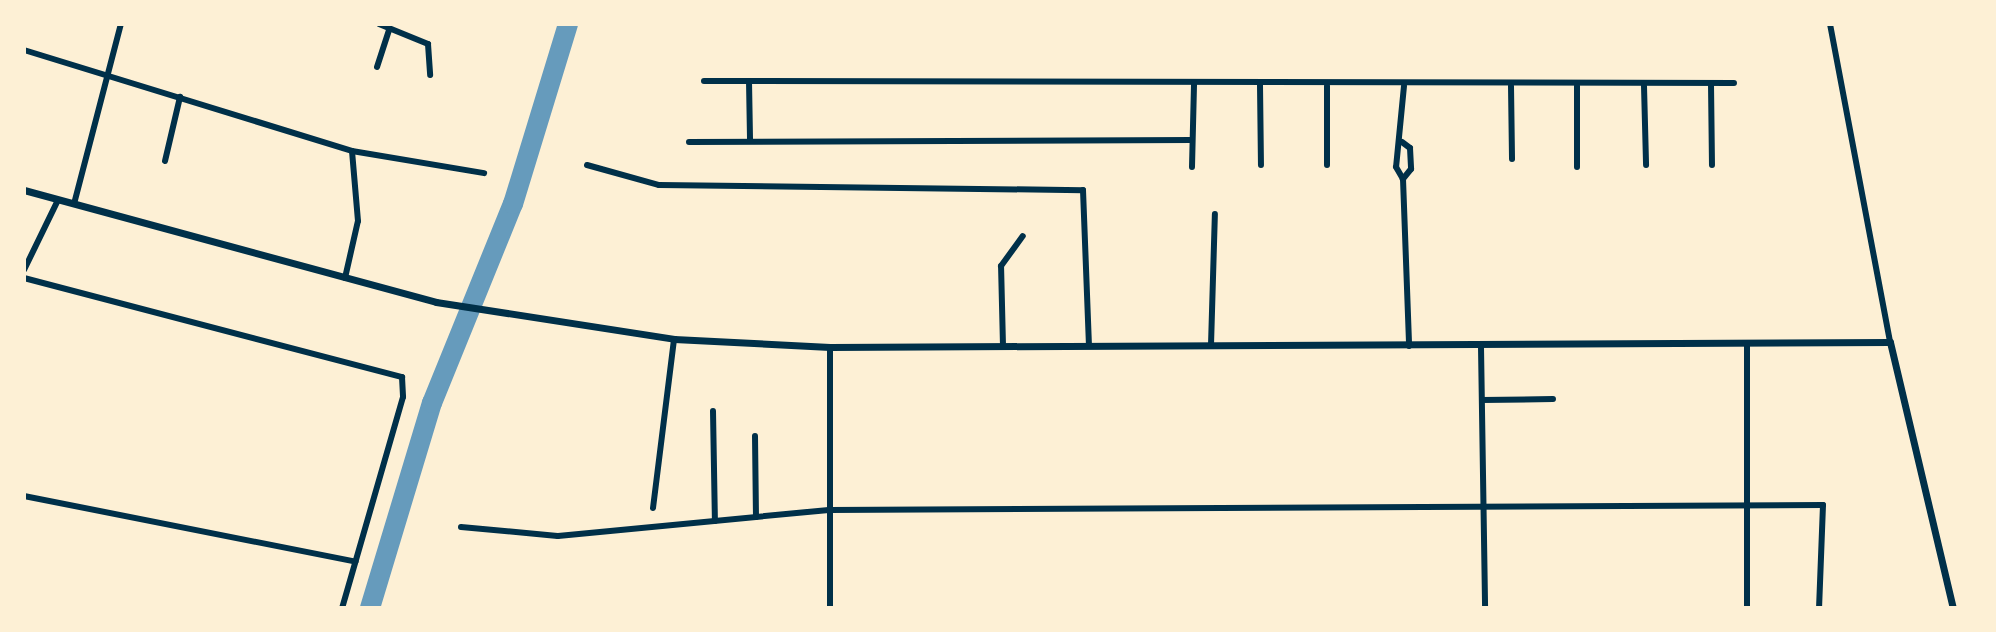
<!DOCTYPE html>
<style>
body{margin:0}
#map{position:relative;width:1996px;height:632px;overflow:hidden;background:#fdf0d5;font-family:Karla,sans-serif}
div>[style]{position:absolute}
.river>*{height:20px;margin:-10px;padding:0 10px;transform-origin:10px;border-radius:10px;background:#669bbc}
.minor>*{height:6px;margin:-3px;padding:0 3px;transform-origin:3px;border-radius:3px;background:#003049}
.tertiary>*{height:7px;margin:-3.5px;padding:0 3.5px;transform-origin:3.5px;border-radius:3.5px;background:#003049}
span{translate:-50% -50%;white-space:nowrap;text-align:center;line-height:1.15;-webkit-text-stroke:8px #fdf0d5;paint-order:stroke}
.frame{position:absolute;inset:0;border:26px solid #fdf0d5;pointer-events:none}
</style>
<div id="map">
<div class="river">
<i style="left:370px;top:608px;width:214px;rotate:-73.2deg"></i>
<i style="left:432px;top:403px;width:215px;rotate:-67.9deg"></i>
<i style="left:513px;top:204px;width:188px;rotate:-73deg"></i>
</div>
<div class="minor">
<i style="left:379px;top:24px;width:53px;rotate:22.2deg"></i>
<i style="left:428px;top:44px;width:31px;rotate:86deg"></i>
<i style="left:1830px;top:24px;width:324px;rotate:79.3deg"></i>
<i style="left:24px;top:50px;width:343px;rotate:17.1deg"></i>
<i style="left:352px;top:151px;width:134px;rotate:9.5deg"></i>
<i style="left:377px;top:67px;width:40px;rotate:-72deg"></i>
<i style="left:704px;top:81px;width:1030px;rotate:0.11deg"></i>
<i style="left:749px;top:81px;width:60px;rotate:89deg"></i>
<i style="left:1711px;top:84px;width:81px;rotate:89.3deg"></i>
<i style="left:1260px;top:85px;width:80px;rotate:89.3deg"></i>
<i style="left:1404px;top:86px;width:81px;rotate:95.6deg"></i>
<i style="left:1396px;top:167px;width:14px;rotate:60deg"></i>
<i style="left:1403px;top:179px;width:167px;rotate:87.9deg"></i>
<i style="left:1511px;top:86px;width:73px;rotate:89.2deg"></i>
<i style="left:1644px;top:86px;width:79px;rotate:88.5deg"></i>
<i style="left:689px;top:142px;width:503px;rotate:-0.23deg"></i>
<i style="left:1402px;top:142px;width:10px;rotate:37deg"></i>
<i style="left:1410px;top:148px;width:21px;rotate:87deg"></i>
<i style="left:1411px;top:169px;width:13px;rotate:129deg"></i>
<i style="left:165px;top:161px;width:66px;rotate:-76.8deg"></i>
<i style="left:587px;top:165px;width:75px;rotate:15.5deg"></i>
<i style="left:659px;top:185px;width:424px;rotate:0.7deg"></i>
<i style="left:1083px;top:190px;width:156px;rotate:87.8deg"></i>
<i style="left:1327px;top:165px;width:79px;rotate:-90deg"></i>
<i style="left:1192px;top:167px;width:84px;rotate:-88.6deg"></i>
<i style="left:1577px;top:167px;width:81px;rotate:-90deg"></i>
<i style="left:74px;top:204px;width:186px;rotate:-75.4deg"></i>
<i style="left:24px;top:270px;width:78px;rotate:-64.1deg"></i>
<i style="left:24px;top:278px;width:391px;rotate:14.7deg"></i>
<i style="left:402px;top:377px;width:20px;rotate:87deg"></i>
<i style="left:403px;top:397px;width:220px;rotate:106.1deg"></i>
<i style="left:345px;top:278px;width:58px;rotate:-77.2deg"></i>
<i style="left:358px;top:221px;width:70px;rotate:-94.9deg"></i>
<i style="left:1211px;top:345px;width:131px;rotate:-88.3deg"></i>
<i style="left:1003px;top:346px;width:80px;rotate:-91.4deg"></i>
<i style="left:1001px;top:266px;width:37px;rotate:-54deg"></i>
<i style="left:1747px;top:346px;width:262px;rotate:90deg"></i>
<i style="left:1481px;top:347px;width:261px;rotate:89.1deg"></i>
<i style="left:1482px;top:400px;width:71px;rotate:-0.8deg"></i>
<i style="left:713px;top:411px;width:110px;rotate:89deg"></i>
<i style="left:755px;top:436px;width:81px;rotate:89.3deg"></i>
<i style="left:24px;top:496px;width:338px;rotate:11.2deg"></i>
<i style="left:653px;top:508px;width:170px;rotate:-82.9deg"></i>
<i style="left:461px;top:527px;width:97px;rotate:5.3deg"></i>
<i style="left:558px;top:536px;width:272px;rotate:-5.5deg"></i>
<i style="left:829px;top:510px;width:994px;rotate:-0.29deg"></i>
<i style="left:1823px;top:505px;width:103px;rotate:92.2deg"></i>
<i style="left:830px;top:608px;width:261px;rotate:-90deg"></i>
</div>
<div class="tertiary">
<i style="left:24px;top:190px;width:427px;rotate:15.2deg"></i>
<i style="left:436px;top:302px;width:241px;rotate:8.8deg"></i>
<i style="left:674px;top:339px;width:156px;rotate:2.9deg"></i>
<i style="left:830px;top:347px;width:1060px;rotate:-0.27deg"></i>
<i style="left:1890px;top:342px;width:273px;rotate:76.7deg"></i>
</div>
<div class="frame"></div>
</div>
